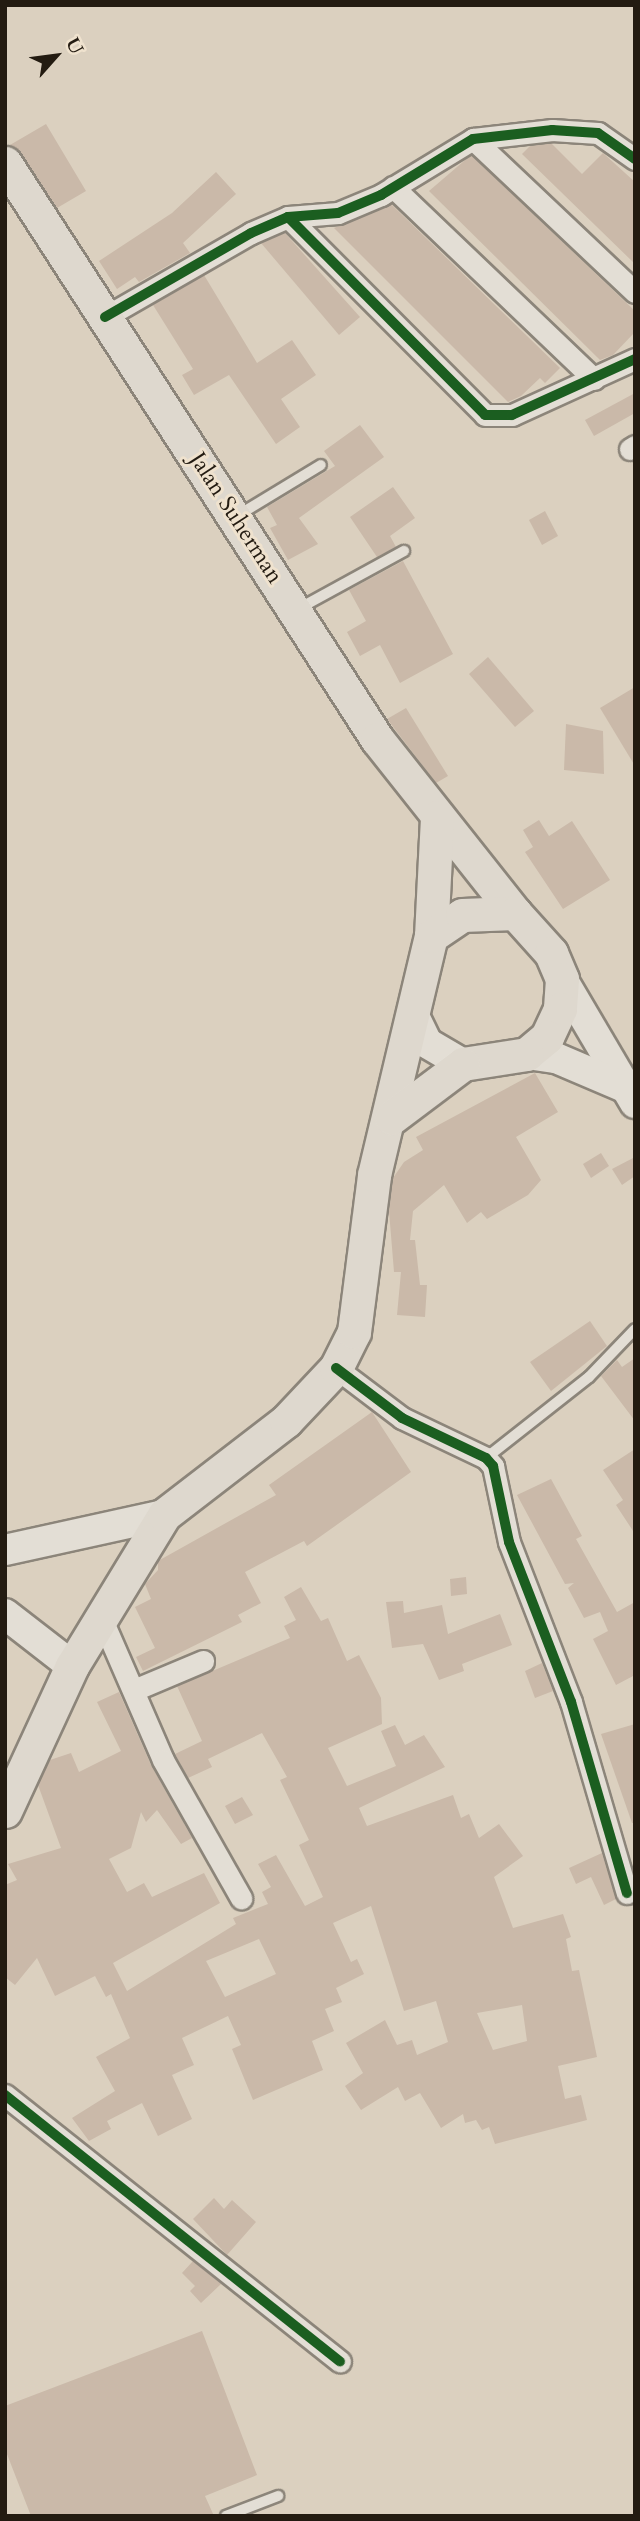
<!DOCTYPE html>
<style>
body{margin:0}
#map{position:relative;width:640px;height:2521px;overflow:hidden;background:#dbd0bf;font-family:Cardo,serif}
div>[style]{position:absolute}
.building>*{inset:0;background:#cab9a9}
.roads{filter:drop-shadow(2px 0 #8c857a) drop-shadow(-2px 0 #8c857a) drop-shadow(0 2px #8c857a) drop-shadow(0 -2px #8c857a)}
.lane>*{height:10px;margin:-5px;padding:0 5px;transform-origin:5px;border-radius:5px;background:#e3ded5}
.street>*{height:21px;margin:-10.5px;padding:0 10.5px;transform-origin:10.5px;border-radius:10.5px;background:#e3ded5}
.secondary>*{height:30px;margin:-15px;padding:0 15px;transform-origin:15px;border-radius:15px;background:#e3ded5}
.primary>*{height:33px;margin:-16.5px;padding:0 16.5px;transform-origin:16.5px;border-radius:16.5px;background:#ded8ce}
.cycleway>*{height:10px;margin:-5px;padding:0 5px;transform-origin:5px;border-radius:5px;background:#1b5e20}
span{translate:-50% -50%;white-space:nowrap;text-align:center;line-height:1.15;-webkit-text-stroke:6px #efe2ce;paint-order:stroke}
.street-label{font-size:23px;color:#231b11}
.frame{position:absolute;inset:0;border:7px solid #231b11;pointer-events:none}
.north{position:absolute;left:21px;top:21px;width:70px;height:70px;-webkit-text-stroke:5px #efe2ce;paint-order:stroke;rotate:62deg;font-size:19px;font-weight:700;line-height:28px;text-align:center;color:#231b11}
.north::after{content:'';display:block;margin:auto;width:24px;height:32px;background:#231b11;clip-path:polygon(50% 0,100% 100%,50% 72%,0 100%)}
</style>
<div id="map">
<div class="building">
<i style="clip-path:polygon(46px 124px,86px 191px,57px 208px,21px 153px,10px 145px)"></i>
<i style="clip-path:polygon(551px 143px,582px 174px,603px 153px,635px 182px,635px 264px,522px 154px,530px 146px)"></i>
<i style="clip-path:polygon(471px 155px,635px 311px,635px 332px,613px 355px,600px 360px,429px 191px)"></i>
<i style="clip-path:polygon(216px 172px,236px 194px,183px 243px,190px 253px,139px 282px,135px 277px,117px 289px,99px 261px,172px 213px)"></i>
<i style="clip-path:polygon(391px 204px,560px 368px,545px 383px,540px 378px,521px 396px,508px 402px,334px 228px)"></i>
<i style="clip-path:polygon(285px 233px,360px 317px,339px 335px,261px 243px)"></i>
<i style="clip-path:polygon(204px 275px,257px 363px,292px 340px,316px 375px,281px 399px,300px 427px,276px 444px,229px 375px,194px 395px,182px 375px,193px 369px,153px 305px)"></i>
<i style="clip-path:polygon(635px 393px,635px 413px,594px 436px,585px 420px)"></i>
<i style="clip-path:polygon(360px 425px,384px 457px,299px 518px,318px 544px,288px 560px,270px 528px,277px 525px,267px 507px,335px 466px,324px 451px)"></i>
<i style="clip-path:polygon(393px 487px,415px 518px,390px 536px,396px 547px,377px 557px,350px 517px)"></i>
<i style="clip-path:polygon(545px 511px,558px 536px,542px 545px,529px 520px)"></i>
<i style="clip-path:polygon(403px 561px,453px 654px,400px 683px,380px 645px,360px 656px,347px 632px,366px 621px,349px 590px)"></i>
<i style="clip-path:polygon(488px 657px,534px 711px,515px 727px,469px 674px)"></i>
<i style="clip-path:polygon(635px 687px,635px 766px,600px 708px)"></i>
<i style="clip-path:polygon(406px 708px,448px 776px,436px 783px,387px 719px)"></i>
<i style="clip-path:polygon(566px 724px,603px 731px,604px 774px,564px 770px)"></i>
<i style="clip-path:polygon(539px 820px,549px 836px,572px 821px,610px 880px,563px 909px,525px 852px,533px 847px,523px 830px)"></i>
<i style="clip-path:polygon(535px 1073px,558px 1112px,516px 1137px,541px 1180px,528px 1195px,487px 1219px,481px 1212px,467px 1223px,444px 1185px,413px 1211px,410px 1240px,415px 1240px,420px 1285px,427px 1285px,425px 1317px,397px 1315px,401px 1272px,394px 1272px,389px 1211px,393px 1178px,404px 1162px,423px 1150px,416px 1137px)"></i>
<i style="clip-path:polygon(601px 1153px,609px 1166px,591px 1178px,583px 1164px)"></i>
<i style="clip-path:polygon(635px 1157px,635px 1176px,622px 1185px,612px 1169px)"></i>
<i style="clip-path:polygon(590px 1321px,607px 1346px,551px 1391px,530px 1362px)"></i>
<i style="clip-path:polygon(635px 1358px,635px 1421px,601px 1376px,617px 1360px,622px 1367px)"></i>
<i style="clip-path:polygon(372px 1412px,411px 1472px,307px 1546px,304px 1541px,245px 1572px,261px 1603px,238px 1615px,242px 1622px,143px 1671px,136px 1657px,155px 1648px,135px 1607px,151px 1599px,145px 1584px,158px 1570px,158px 1561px,276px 1495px,269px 1485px)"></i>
<i style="clip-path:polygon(635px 1449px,635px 1534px,616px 1505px,623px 1500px,603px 1470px)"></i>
<i style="clip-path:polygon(551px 1479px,582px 1536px,576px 1539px,617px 1612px,635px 1602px,635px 1675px,616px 1685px,593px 1639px,608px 1631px,600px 1612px,584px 1618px,568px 1588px,574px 1583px,565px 1584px,517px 1495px)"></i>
<i style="clip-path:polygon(466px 1577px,467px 1594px,451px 1596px,450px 1579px)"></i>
<i style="clip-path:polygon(evenodd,301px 1587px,321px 1621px,328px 1618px,347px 1661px,359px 1655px,381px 1698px,382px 1724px,328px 1748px,347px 1786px,396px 1766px,381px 1731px,395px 1725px,405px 1745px,424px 1735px,445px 1767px,359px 1808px,367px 1826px,453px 1795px,461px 1818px,469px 1814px,479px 1838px,499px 1824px,523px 1856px,494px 1877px,513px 1928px,563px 1914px,571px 1937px,566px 1939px,572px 1971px,579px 1970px,597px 2057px,558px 2066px,565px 2099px,581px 2095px,587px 2120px,495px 2144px,489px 2127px,482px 2130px,476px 2120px,465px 2123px,463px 2114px,441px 2128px,420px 2093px,405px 2101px,398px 2087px,361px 2110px,345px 2086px,363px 2073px,346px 2043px,385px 2020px,397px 2045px,412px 2040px,417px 2055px,448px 2042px,436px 2001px,404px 2011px,371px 1906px,333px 1923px,351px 1962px,357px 1959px,364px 1974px,336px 1988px,342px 2002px,325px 2009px,334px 2031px,312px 2041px,323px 2070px,253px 2100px,232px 2049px,241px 2045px,228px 2016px,182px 2038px,194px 2065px,172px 2075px,192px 2119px,158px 2136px,142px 2103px,107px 2121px,111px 2129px,89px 2141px,72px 2118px,115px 2091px,96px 2057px,130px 2038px,111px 1994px,106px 1997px,95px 1976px,55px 1996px,37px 1958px,15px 1985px,5px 1977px,5px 1885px,17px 1880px,8px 1864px,61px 1848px,38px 1785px,50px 1760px,71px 1753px,79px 1772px,121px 1751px,97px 1702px,119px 1692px,151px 1765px,192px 1838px,181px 1844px,157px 1810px,146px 1822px,141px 1812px,131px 1848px,109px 1859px,127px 1892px,144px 1883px,152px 1897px,204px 1873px,220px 1903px,113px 1963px,127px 1991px,236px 1924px,233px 1918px,268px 1904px,262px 1892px,271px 1887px,258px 1864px,276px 1855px,305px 1906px,323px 1897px,299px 1845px,309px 1840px,280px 1780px,287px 1777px,262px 1733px,208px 1759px,212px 1767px,188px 1778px,175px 1754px,202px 1741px,177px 1686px,290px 1638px,284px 1626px,296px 1620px,284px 1597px,301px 1587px,259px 1939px,276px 1974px,225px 1997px,206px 1961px,259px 1939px,301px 1587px,522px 2005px,527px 2041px,493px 2050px,477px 2013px,522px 2005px)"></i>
<i style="clip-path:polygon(403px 1601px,404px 1613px,442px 1605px,448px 1634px,500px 1614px,512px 1645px,462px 1664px,464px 1671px,439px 1680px,423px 1644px,392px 1648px,386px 1602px)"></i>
<i style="clip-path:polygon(542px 1663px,553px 1691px,535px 1698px,525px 1671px)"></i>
<i style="clip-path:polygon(635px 1724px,635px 1823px,632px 1823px,601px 1734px)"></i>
<i style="clip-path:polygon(242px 1797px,253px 1815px,235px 1824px,225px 1806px)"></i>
<i style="clip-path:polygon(602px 1853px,616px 1899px,604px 1905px,591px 1877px,576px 1884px,569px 1868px)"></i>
<i style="clip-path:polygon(214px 2198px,224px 2209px,232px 2200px,256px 2222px,227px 2255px,193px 2219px)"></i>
<i style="clip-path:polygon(193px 2261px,221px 2284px,201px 2303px,190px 2291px,195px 2286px,182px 2273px)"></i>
<i style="clip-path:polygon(202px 2331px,257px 2475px,205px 2496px,214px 2516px,31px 2516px,5px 2449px,5px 2406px)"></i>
</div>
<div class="roads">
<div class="lane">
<i style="left:237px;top:516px;width:98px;rotate:-31.3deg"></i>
<i style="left:298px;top:609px;width:121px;rotate:-28.7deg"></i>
<i style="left:486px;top:1458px;width:131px;rotate:-38.2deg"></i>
<i style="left:589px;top:1377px;width:66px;rotate:-46.2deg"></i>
<i style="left:226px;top:2516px;width:56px;rotate:-21deg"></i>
</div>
<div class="street">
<i style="left:473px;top:139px;width:223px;rotate:43.4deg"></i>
<i style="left:393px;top:187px;width:278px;rotate:43.7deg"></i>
<i style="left:288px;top:217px;width:279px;rotate:45.1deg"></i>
<i style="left:485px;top:415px;width:27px"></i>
<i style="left:512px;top:415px;width:135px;rotate:-24.5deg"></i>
<i style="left:105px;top:317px;width:168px;rotate:-29.9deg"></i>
<i style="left:251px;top:233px;width:40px;rotate:-23.4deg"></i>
<i style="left:288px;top:217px;width:50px;rotate:-4.6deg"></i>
<i style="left:338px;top:213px;width:47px;rotate:-22.7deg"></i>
<i style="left:381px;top:195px;width:108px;rotate:-31.3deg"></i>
<i style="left:473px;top:139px;width:80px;rotate:-6.5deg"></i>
<i style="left:552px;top:130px;width:46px;rotate:3.7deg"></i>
<i style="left:598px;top:133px;width:45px;rotate:35.1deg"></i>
<i style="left:630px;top:449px;width:6px;rotate:-31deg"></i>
<i style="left:336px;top:1368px;width:83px;rotate:37.1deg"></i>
<i style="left:402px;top:1418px;width:93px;rotate:25.5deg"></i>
<i style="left:486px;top:1458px;width:11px;rotate:49deg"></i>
<i style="left:493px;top:1466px;width:78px;rotate:78.1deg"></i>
<i style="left:509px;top:1542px;width:172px;rotate:68.8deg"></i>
<i style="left:571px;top:1702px;width:199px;rotate:73.7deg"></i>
<i style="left:100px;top:1615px;width:158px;rotate:66.5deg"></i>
<i style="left:163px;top:1760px;width:159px;rotate:60.5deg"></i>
<i style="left:134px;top:1690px;width:75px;rotate:-22.8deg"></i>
<i style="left:5px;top:2095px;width:428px;rotate:38.5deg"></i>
</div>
<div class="secondary">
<i style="left:562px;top:979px;width:144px;rotate:59.5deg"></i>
<i style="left:413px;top:1014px;width:32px;rotate:64deg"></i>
<i style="left:427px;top:1043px;width:42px;rotate:30.3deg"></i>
<i style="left:527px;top:1054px;width:29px;rotate:8deg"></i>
<i style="left:556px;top:1058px;width:74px;rotate:23.1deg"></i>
<i style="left:5px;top:1550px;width:163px;rotate:-12.4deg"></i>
<i style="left:5px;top:1614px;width:85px;rotate:37.8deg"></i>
</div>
<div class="primary">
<i style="left:5px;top:163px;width:686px;rotate:57.14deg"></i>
<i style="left:377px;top:739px;width:222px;rotate:51.6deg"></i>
<i style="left:431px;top:936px;width:119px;rotate:-87.1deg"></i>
<i style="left:5px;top:1811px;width:160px;rotate:-65.2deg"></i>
<i style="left:72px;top:1666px;width:177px;rotate:-58.6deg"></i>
<i style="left:164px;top:1515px;width:154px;rotate:-37.6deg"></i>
<i style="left:286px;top:1421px;width:73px;rotate:-46.7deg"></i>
<i style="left:336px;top:1368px;width:40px;rotate:-63.4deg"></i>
<i style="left:354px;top:1332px;width:158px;rotate:-82.7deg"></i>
<i style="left:374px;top:1175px;width:246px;rotate:-76.6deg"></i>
<i style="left:431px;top:936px;width:37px;rotate:-34deg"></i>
<i style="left:462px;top:915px;width:53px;rotate:-2.2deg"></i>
<i style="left:515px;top:913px;width:54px;rotate:48deg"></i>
<i style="left:551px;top:953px;width:28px;rotate:67deg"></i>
<i style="left:562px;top:979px;width:30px;rotate:94deg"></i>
<i style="left:560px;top:1009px;width:31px;rotate:115deg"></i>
<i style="left:547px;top:1037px;width:26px;rotate:140deg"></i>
<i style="left:527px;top:1054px;width:65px;rotate:171.1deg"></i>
<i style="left:463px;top:1064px;width:90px;rotate:143.1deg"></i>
</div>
</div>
<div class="cycleway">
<i style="left:288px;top:217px;width:279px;rotate:45.1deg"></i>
<i style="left:485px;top:415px;width:27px"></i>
<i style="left:512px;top:415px;width:135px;rotate:-24.5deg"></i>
<i style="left:105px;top:317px;width:168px;rotate:-29.9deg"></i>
<i style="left:251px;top:233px;width:40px;rotate:-23.4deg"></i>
<i style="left:288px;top:217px;width:50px;rotate:-4.6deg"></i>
<i style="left:338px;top:213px;width:47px;rotate:-22.7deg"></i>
<i style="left:381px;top:195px;width:108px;rotate:-31.3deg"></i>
<i style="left:473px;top:139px;width:80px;rotate:-6.5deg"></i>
<i style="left:552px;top:130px;width:46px;rotate:3.7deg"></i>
<i style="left:598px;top:133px;width:45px;rotate:35.1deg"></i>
<i style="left:336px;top:1368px;width:83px;rotate:37.1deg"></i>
<i style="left:402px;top:1418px;width:93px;rotate:25.5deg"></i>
<i style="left:486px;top:1458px;width:11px;rotate:49deg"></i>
<i style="left:493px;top:1466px;width:78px;rotate:78.1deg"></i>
<i style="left:509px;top:1542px;width:172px;rotate:68.8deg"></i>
<i style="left:571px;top:1702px;width:199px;rotate:73.7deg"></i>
<i style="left:5px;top:2095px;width:428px;rotate:38.5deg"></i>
</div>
<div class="street-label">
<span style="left:236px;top:518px;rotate:57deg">Jalan Suherman</span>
</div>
<div class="frame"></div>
<div class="north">U</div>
</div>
